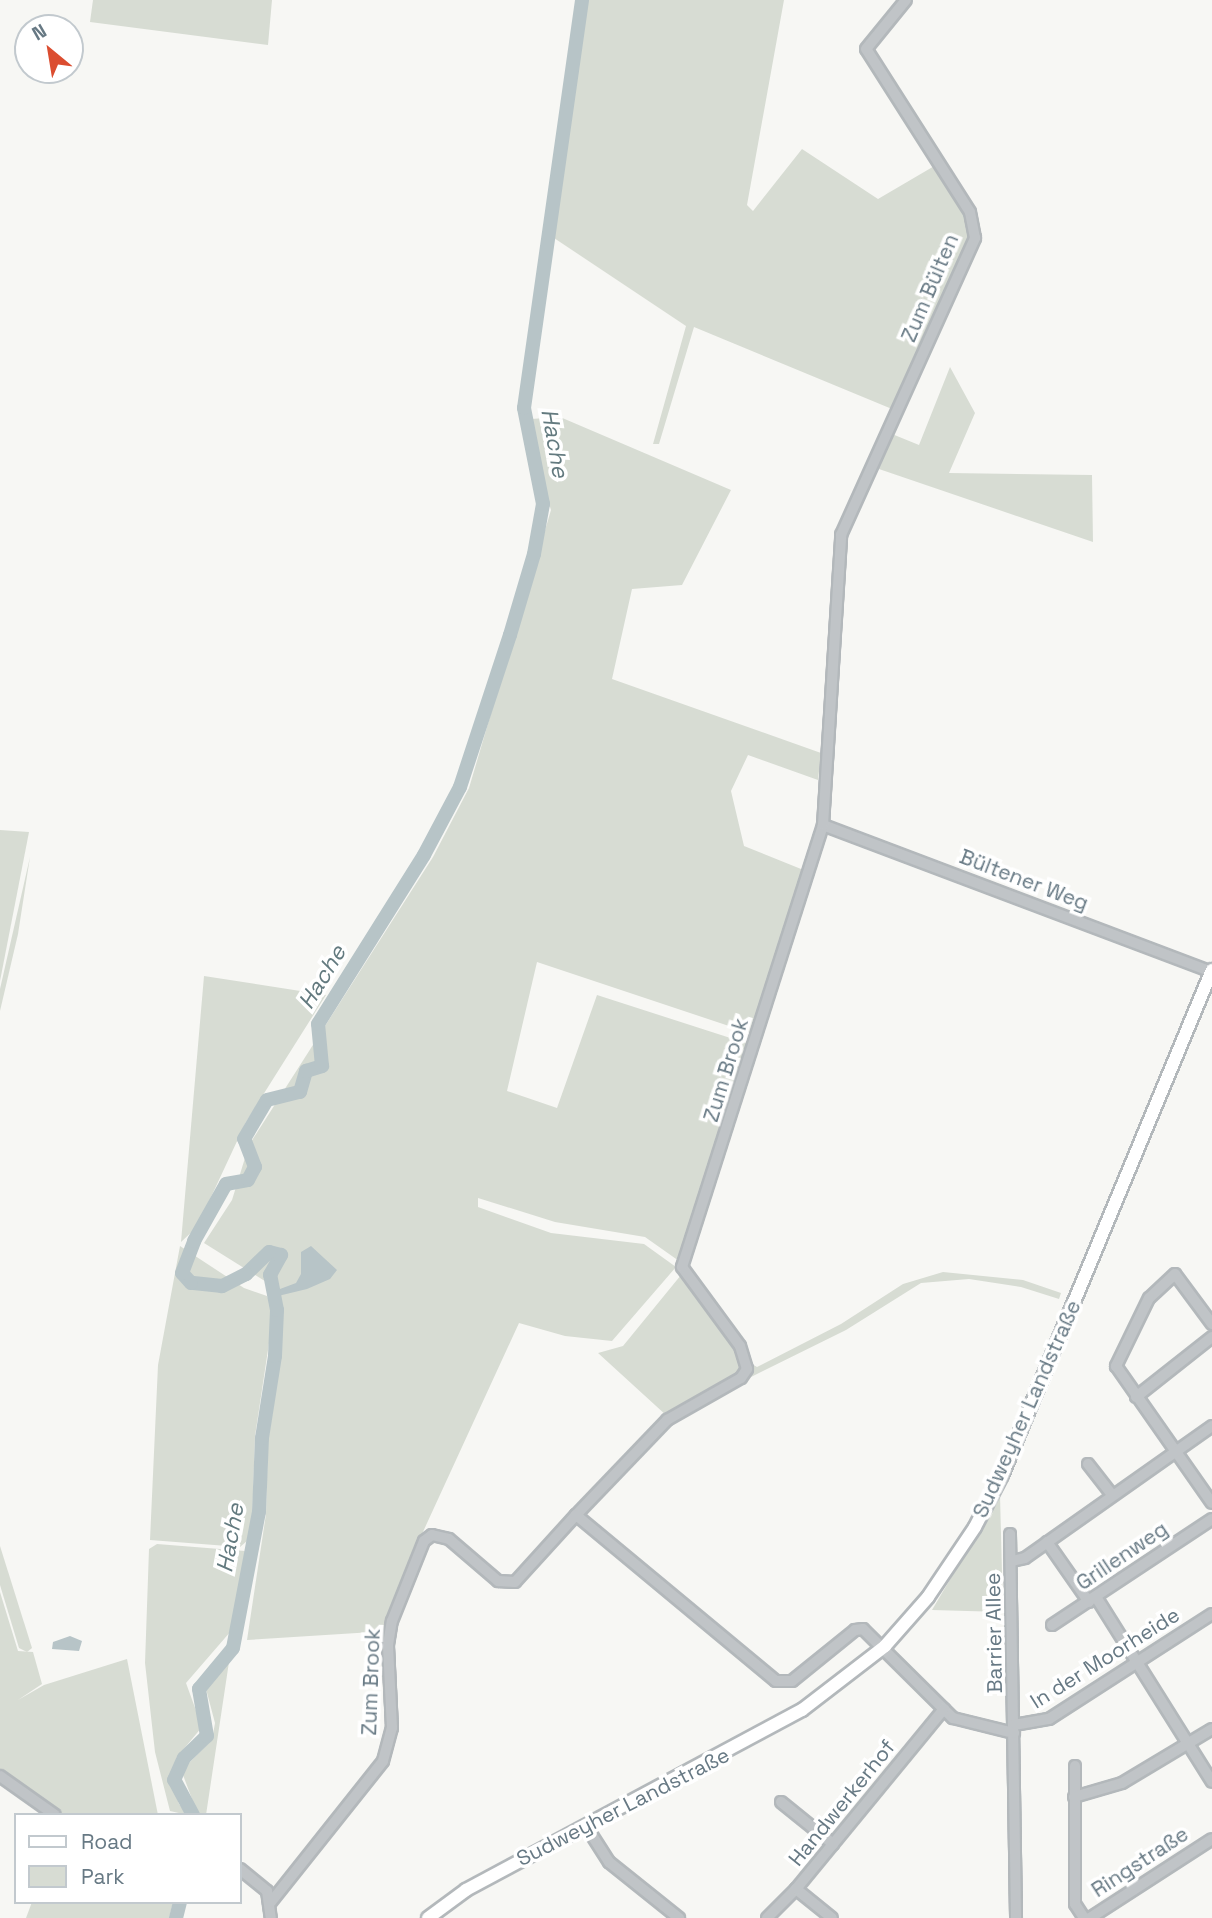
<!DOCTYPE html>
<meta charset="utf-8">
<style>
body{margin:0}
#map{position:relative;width:1212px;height:1918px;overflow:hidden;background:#f7f7f4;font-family:"Space Grotesk",sans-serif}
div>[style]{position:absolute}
.green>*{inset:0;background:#d7dcd3}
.water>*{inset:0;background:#b7c4c7}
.river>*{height:14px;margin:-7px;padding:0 7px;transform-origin:7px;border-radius:7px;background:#b7c4c7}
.roads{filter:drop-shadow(2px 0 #b3b8bb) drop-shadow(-2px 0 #b3b8bb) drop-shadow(0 2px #b3b8bb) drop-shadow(0 -2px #b3b8bb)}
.minor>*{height:10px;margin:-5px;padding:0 5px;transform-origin:5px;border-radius:5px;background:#c0c4c7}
.major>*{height:12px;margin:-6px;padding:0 6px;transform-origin:6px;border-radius:6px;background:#fff}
span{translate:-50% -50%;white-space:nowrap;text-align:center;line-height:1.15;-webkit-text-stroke:7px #fff;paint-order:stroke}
.street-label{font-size:21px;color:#677984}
.water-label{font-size:23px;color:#637a7f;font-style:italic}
.legend{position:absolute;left:14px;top:1813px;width:228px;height:91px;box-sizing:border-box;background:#fff;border:2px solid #c2c9ce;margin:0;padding:9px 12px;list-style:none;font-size:21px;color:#677984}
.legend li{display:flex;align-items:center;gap:14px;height:35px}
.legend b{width:35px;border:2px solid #c2c9ce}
.north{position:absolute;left:14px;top:14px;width:70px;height:70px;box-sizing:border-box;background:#fff;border:2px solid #c2c9ce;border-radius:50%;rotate:330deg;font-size:19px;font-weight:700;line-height:28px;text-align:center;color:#677984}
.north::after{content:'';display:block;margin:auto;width:24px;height:32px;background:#db4d30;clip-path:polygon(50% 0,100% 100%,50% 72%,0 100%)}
</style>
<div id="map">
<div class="green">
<i style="clip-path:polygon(93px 0,272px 0,268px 45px,90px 22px)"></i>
<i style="clip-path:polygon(586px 0,784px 0,747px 205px,753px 211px,802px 149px,878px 199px,936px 165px,965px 211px,970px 239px,892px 409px,694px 327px,659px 444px,653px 444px,686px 326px,554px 238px)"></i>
<i style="clip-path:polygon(950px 367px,975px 413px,949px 473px,1092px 475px,1093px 542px,876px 468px,892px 434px,919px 445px)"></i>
<i style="clip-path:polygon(560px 417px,731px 490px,682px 585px,632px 589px,612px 679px,821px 753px,818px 780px,748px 755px,731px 791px,744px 846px,806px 871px,750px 1033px,537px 962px,507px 1091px,557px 1108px,597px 995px,749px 1044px,679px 1261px,645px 1237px,555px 1222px,478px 1198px,478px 1207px,551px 1233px,644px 1244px,676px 1267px,612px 1341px,565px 1336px,519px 1323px,422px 1534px,386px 1636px,373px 1632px,247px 1640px,266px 1514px,268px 1441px,281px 1357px,282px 1312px,276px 1288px,204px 1243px,232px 1200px,249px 1145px,433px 857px,469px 788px,551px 510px,539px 473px,531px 419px)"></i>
<i style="clip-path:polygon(0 830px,29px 832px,0 981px)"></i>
<i style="clip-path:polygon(30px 857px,18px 934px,0 1011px,0 989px)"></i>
<i style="clip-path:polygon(204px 976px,326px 995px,246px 1122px,197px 1227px,181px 1242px)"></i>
<i style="clip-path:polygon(180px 1246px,244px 1288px,267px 1296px,274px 1310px,255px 1436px,252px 1524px,247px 1541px,240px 1547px,150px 1540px,158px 1365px)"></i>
<i style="clip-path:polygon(943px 1272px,1023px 1280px,1061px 1293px,1059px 1299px,1021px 1287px,969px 1279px,921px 1283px,846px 1330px,739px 1383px,752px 1364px,757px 1367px,841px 1324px,903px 1284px)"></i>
<i style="clip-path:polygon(681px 1275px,739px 1352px,742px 1365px,735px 1375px,667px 1416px,598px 1353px,623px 1346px)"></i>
<i style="clip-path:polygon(1000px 1495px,1003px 1612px,932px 1610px)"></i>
<i style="clip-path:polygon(157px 1544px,245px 1551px,231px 1631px,186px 1683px,202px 1727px,177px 1757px,170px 1776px,179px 1804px,188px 1815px,170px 1811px,155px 1752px,145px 1663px,149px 1549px)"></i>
<i style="clip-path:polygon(0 1546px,32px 1648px,27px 1652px,19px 1648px,0 1585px)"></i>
<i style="clip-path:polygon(0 1592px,18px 1651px,33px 1652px,42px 1684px,18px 1700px,44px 1685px,127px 1659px,158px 1815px,62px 1815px,0 1771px)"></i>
<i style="clip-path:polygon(229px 1662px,206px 1815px,198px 1815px,183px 1775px,185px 1767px,212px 1740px,215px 1723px,206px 1689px)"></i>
<i style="clip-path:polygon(32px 1902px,173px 1902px,169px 1918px,26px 1918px)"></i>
</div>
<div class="water">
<i style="clip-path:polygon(311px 1246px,337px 1270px,330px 1279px,307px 1289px,278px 1296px,277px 1310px,272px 1292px,296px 1283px,301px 1274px,301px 1252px)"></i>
<i style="clip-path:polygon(70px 1636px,82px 1641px,79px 1651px,52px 1649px,53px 1642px)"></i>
</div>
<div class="river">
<i style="left:193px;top:1815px;width:40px;rotate:-118deg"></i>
<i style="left:174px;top:1780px;width:24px;rotate:-66deg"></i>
<i style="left:184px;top:1758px;width:32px;rotate:-44deg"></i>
<i style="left:207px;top:1736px;width:48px;rotate:-99.7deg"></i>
<i style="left:199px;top:1689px;width:53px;rotate:-50.3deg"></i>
<i style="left:233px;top:1648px;width:138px;rotate:-79.2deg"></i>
<i style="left:259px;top:1512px;width:74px;rotate:-87.7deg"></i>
<i style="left:262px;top:1438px;width:83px;rotate:-81deg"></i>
<i style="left:275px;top:1356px;width:46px;rotate:-87.5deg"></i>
<i style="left:277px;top:1310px;width:36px;rotate:-101deg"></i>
<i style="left:270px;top:1275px;width:23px;rotate:-61deg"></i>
<i style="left:281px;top:1255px;width:12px;rotate:-166deg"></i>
<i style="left:269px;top:1252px;width:32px;rotate:136deg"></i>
<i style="left:246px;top:1274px;width:27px;rotate:153deg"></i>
<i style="left:222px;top:1286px;width:31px;rotate:-174deg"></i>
<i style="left:191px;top:1283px;width:13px;rotate:-132deg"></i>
<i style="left:182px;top:1273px;width:34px;rotate:-69deg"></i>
<i style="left:194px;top:1241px;width:65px;rotate:-60.7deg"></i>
<i style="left:226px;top:1184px;width:22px;rotate:-10deg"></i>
<i style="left:248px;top:1180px;width:15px;rotate:-62deg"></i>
<i style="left:255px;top:1167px;width:30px;rotate:-111deg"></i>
<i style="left:244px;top:1139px;width:45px;rotate:-59.5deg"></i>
<i style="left:267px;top:1100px;width:34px;rotate:-14deg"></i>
<i style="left:300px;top:1092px;width:22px;rotate:-74deg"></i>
<i style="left:306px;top:1071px;width:17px;rotate:-17deg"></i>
<i style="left:322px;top:1066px;width:42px;rotate:-95.4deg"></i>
<i style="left:318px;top:1024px;width:199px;rotate:-57.9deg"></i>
<i style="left:424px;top:855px;width:77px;rotate:-62.1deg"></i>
<i style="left:460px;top:787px;width:160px;rotate:-71.8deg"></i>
<i style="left:510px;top:635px;width:84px;rotate:-73.5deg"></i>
<i style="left:534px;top:554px;width:51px;rotate:-79.8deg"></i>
<i style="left:543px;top:504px;width:98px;rotate:-101.2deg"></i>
<i style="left:524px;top:408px;width:412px;rotate:-81.9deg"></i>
<i style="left:176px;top:1918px;width:16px;rotate:-76deg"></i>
</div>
<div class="roads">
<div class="minor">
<i style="left:823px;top:825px;width:415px;rotate:20.7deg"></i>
<i style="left:1212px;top:1324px;width:62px;rotate:-126.5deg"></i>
<i style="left:1175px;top:1274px;width:35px;rotate:137deg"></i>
<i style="left:1149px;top:1298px;width:76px;rotate:115.9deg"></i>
<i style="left:1116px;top:1366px;width:167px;rotate:55deg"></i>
<i style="left:1136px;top:1397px;width:97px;rotate:-38.3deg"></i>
<i style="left:1088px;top:1464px;width:39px;rotate:52deg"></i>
<i style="left:576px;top:1515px;width:132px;rotate:-46.2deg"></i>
<i style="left:667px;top:1420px;width:85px;rotate:-29.6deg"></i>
<i style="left:741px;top:1378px;width:11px;rotate:-56deg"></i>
<i style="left:747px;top:1369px;width:24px;rotate:-107deg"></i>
<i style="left:740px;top:1346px;width:98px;rotate:-126.3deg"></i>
<i style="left:682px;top:1267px;width:464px;rotate:-72.3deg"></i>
<i style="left:823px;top:825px;width:291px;rotate:-86.4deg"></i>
<i style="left:841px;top:535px;width:326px;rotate:-65.7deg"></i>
<i style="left:975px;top:238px;width:26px;rotate:-101deg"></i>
<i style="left:970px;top:212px;width:193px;rotate:-122.5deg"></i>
<i style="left:866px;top:49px;width:63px;rotate:-50.8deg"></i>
<i style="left:1010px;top:1534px;width:384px;rotate:89.1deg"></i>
<i style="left:1047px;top:1542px;width:73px;rotate:55deg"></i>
<i style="left:1012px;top:1561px;width:13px;rotate:-13deg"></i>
<i style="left:1025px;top:1558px;width:229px;rotate:-35.2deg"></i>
<i style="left:1096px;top:1597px;width:218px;rotate:57.9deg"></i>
<i style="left:1052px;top:1625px;width:192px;rotate:-33.5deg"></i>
<i style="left:1014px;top:1725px;width:36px;rotate:-10deg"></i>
<i style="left:1049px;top:1719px;width:194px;rotate:-32.8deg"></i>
<i style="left:1075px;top:1766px;width:138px;rotate:90deg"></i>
<i style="left:1075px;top:1904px;width:17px;rotate:57deg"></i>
<i style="left:0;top:1776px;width:67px;rotate:35.3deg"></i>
<i style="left:1074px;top:1797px;width:50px;rotate:-16.3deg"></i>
<i style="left:1122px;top:1783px;width:105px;rotate:-31deg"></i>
<i style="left:781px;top:1802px;width:67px;rotate:38.9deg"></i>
<i style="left:586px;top:1826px;width:43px;rotate:57.4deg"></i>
<i style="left:609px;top:1862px;width:90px;rotate:38.7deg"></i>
<i style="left:240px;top:1869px;width:35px;rotate:39deg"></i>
<i style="left:267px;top:1891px;width:27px;rotate:82deg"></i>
<i style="left:796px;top:1889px;width:46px;rotate:38.9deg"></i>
<i style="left:271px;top:1902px;width:180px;rotate:-51.5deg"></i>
<i style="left:383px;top:1761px;width:34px;rotate:-75deg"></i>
<i style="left:392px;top:1728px;width:83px;rotate:-92.8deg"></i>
<i style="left:388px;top:1645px;width:24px;rotate:-81deg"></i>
<i style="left:392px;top:1621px;width:86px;rotate:-68.2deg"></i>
<i style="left:424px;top:1541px;width:10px;rotate:-37deg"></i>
<i style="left:432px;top:1535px;width:17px;rotate:13deg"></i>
<i style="left:449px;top:1539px;width:65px;rotate:40.6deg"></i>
<i style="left:498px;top:1581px;width:17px;rotate:3deg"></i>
<i style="left:515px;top:1582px;width:91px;rotate:-47.7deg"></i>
<i style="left:576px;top:1515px;width:260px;rotate:39.7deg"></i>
<i style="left:776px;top:1681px;width:16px"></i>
<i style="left:792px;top:1681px;width:81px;rotate:-39deg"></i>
<i style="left:855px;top:1630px;width:8px;rotate:-7deg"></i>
<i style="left:863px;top:1629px;width:127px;rotate:44.7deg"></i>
<i style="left:953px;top:1718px;width:63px;rotate:13.8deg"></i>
<i style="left:767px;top:1918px;width:41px;rotate:-45deg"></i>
<i style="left:796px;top:1889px;width:233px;rotate:-50.6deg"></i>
<i style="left:1090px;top:1918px;width:145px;rotate:-32.9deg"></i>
</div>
<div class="major">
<i style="left:428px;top:1918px;width:47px;rotate:-36.4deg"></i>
<i style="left:466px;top:1890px;width:381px;rotate:-28.2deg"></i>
<i style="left:802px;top:1710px;width:105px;rotate:-37.6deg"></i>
<i style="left:885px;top:1646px;width:65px;rotate:-48.7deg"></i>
<i style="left:928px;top:1597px;width:84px;rotate:-56.1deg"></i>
<i style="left:975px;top:1527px;width:59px;rotate:-62.6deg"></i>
<i style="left:1002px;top:1475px;width:547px;rotate:-67.42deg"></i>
</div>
</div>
<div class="street-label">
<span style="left:930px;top:288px;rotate:-67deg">Zum Bülten</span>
<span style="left:1024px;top:880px;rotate:21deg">Bültener Weg</span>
<span style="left:726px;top:1070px;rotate:-73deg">Zum Brook</span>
<span style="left:1027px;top:1409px;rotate:-66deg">Sudweyher Landstraße</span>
<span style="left:1122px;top:1556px;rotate:-34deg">Grillenweg</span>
<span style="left:994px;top:1633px;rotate:-91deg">Barrier Allee</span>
<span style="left:1105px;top:1658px;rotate:-32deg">In der Moorheide</span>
<span style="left:371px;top:1682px;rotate:-88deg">Zum Brook</span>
<span style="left:842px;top:1803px;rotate:-51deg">Handwerkerhof</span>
<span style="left:623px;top:1807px;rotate:-27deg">Sudweyher Landstraße</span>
<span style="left:1140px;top:1862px;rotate:-33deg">Ringstraße</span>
</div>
<div class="water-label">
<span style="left:555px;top:443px;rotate:80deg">Hache</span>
<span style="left:322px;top:977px;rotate:-59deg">Hache</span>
<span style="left:230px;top:1538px;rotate:-80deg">Hache</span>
</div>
<ul class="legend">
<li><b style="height:9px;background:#fff"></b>Road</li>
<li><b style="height:19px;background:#d7dcd3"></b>Park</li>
</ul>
<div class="north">N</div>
</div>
